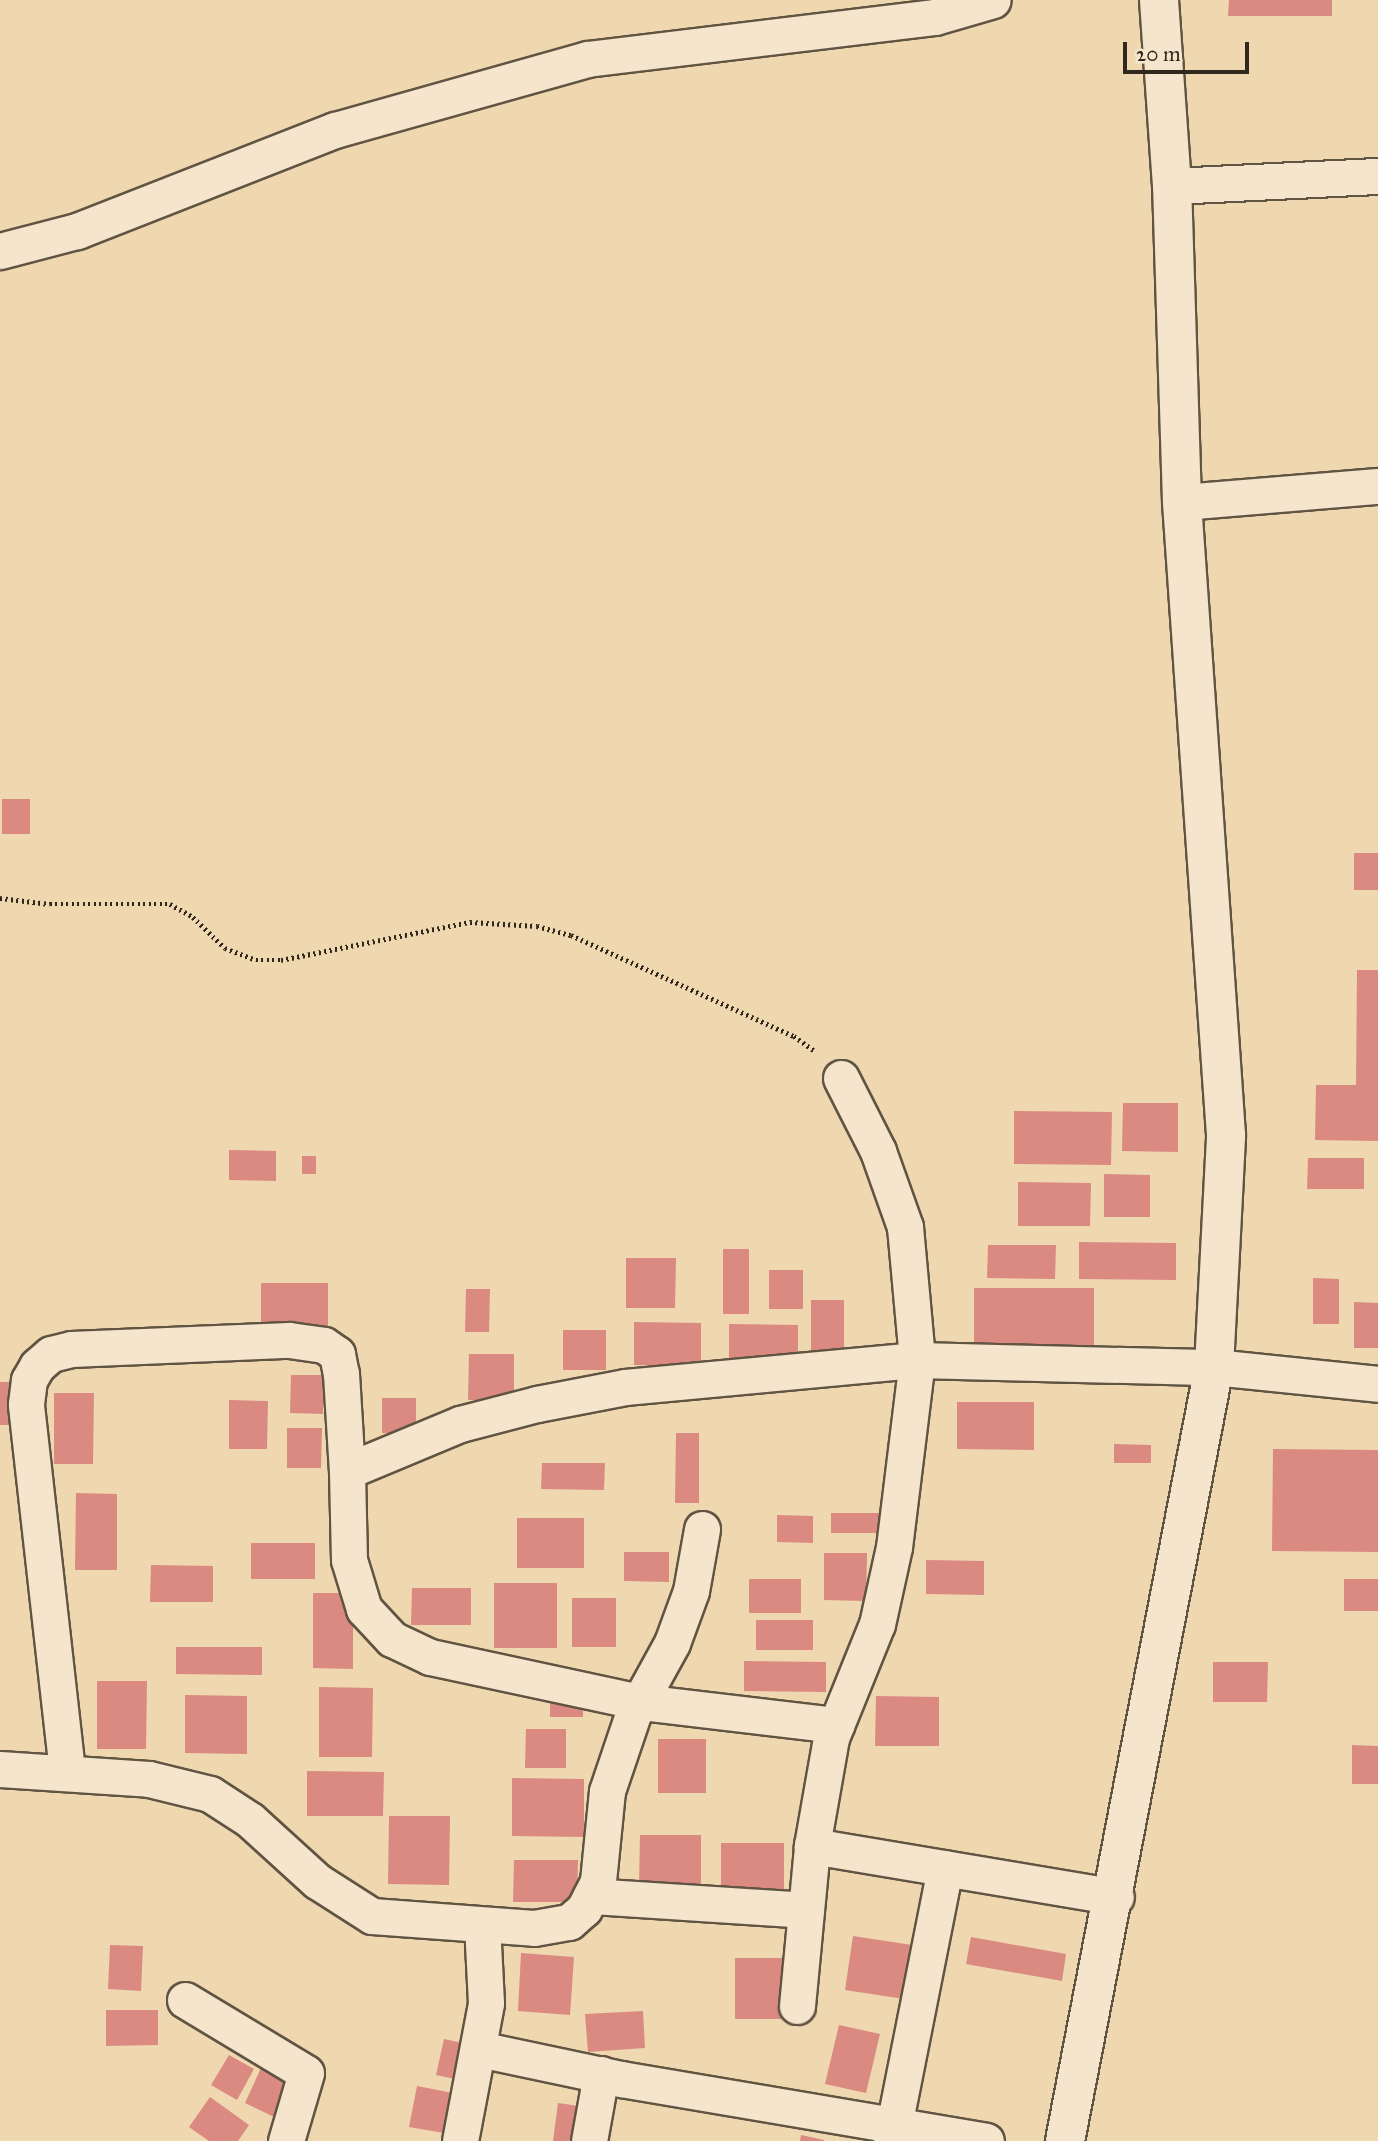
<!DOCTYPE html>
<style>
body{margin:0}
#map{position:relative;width:1378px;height:2141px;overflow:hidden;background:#efd7b0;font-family:"IM FELL Great Primer",serif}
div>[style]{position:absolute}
.building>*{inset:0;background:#da8a81}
.path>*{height:4.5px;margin-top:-2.25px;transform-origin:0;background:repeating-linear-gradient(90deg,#31281d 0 2px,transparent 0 5.5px)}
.roads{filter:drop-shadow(2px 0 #605442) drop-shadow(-2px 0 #605442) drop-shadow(0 2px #605442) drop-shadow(0 -2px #605442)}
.minor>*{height:35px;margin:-17.5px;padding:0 17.5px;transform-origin:17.5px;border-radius:17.5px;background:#f5e5cc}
.secondary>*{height:38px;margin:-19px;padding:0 19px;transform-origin:19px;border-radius:19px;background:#f5e5cc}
span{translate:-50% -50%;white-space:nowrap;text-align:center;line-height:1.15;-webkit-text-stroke:6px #f5e5cc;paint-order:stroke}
.scale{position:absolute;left:1123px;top:42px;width:126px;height:32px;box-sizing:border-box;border:4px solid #31281d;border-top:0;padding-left:9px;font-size:21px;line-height:24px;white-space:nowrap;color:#31281d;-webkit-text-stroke:5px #f5e5cc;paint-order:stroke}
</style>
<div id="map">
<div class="building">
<i style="clip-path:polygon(1229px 0,1332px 0,1332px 16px,1228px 16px)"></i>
<i style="clip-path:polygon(2px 799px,30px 799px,30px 834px,2px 834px)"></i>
<i style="clip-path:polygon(1354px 853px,1378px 853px,1378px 890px,1354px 890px)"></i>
<i style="clip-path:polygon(1357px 970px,1378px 970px,1378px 1141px,1315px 1140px,1316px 1085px,1356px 1085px)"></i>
<i style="clip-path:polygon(1123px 1103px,1178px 1103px,1178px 1152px,1122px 1151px)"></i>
<i style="clip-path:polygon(1014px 1111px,1112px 1112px,1111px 1165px,1014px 1164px)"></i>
<i style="clip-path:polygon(229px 1150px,276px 1151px,276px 1181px,229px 1180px)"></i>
<i style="clip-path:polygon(302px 1156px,316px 1156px,316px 1174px,302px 1174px)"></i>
<i style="clip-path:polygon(1308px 1158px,1364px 1158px,1364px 1189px,1307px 1189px)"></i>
<i style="clip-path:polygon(1104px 1174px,1150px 1175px,1150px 1217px,1104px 1217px)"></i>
<i style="clip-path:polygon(1018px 1182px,1091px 1183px,1090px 1226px,1018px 1226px)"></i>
<i style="clip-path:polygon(1079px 1242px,1176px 1243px,1176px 1280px,1079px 1279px)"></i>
<i style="clip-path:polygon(988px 1245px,1056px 1245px,1055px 1279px,987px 1278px)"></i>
<i style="clip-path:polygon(723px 1249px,749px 1249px,749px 1314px,723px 1314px)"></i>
<i style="clip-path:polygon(626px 1258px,676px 1258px,675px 1308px,626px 1308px)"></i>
<i style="clip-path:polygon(769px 1270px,803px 1270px,803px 1309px,769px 1309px)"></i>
<i style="clip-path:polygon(1313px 1278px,1339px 1279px,1339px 1324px,1313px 1324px)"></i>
<i style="clip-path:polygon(261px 1283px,328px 1283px,328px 1329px,261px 1328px)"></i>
<i style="clip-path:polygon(974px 1288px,1094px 1288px,1094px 1349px,974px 1348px)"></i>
<i style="clip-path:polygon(466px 1289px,490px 1289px,489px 1332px,465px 1332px)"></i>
<i style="clip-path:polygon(811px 1300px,844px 1300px,844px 1360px,811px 1359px)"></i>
<i style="clip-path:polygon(1354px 1302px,1378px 1303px,1378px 1348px,1354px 1348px)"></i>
<i style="clip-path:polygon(634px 1322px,701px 1323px,701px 1366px,634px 1365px)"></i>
<i style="clip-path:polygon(729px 1324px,798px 1325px,798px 1361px,729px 1360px)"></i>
<i style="clip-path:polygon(563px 1330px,606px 1330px,606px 1370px,563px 1370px)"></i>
<i style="clip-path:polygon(469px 1354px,514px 1354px,514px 1400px,468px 1400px)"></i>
<i style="clip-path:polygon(291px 1375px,323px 1375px,323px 1414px,290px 1413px)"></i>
<i style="clip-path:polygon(0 1382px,14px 1382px,14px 1425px,0 1425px)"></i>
<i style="clip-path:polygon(54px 1393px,94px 1393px,93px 1464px,54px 1464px)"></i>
<i style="clip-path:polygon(382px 1398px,416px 1398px,416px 1433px,382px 1433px)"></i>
<i style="clip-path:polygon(229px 1400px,268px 1401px,267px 1449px,229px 1449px)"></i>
<i style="clip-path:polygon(957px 1402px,1034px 1402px,1034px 1450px,957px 1449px)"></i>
<i style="clip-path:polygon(287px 1428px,322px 1428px,321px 1468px,287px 1468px)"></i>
<i style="clip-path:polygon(676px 1433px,699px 1433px,699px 1503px,675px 1503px)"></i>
<i style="clip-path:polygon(1114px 1444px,1151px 1445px,1151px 1463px,1114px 1463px)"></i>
<i style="clip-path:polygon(1273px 1449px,1378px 1450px,1378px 1552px,1272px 1551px)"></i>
<i style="clip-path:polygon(542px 1463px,605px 1463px,604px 1490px,541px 1489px)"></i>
<i style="clip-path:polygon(76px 1493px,117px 1494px,117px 1570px,75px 1570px)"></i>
<i style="clip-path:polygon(831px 1513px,879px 1513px,879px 1533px,831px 1533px)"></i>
<i style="clip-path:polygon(777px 1515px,813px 1516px,813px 1543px,777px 1542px)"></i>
<i style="clip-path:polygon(517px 1518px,584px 1518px,584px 1568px,517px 1568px)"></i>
<i style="clip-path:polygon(251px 1543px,315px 1543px,315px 1579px,251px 1579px)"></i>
<i style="clip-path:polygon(624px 1552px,669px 1552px,669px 1582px,624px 1581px)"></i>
<i style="clip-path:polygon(824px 1553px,867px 1553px,866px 1601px,824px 1600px)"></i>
<i style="clip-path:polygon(926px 1560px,984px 1561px,984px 1595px,926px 1594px)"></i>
<i style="clip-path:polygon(151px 1565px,213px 1566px,213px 1602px,150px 1602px)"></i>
<i style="clip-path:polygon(749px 1579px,801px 1579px,801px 1613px,749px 1613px)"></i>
<i style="clip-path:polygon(1344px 1579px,1378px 1579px,1378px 1611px,1344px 1611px)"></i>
<i style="clip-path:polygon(494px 1583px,557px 1583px,557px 1648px,494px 1648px)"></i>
<i style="clip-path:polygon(412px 1588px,471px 1588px,471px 1625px,411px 1625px)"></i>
<i style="clip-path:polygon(313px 1593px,353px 1593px,353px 1669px,313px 1668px)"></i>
<i style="clip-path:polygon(572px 1598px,616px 1598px,616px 1647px,572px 1647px)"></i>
<i style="clip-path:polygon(756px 1620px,813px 1620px,813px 1650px,756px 1650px)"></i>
<i style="clip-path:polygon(176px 1647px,262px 1647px,262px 1675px,176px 1674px)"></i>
<i style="clip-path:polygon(744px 1661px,826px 1662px,826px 1692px,744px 1691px)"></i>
<i style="clip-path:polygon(1213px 1662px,1268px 1662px,1267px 1702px,1213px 1702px)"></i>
<i style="clip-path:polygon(97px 1681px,147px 1681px,146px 1749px,97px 1749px)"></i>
<i style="clip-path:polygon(319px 1687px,373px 1688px,372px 1757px,319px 1757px)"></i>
<i style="clip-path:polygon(185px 1695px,247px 1696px,247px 1754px,185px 1753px)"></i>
<i style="clip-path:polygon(876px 1696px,939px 1697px,939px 1746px,875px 1746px)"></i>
<i style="clip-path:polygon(550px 1701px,583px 1701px,583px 1717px,550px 1717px)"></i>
<i style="clip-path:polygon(526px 1729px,566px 1729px,566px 1768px,525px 1768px)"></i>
<i style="clip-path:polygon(658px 1739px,706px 1739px,706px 1793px,658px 1793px)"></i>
<i style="clip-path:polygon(1352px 1745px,1378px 1746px,1378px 1784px,1352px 1784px)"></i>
<i style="clip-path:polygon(307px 1771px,384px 1772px,383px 1816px,307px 1816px)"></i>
<i style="clip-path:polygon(512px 1778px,584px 1779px,584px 1837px,512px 1836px)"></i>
<i style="clip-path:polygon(389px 1816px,450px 1816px,449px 1885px,388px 1884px)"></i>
<i style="clip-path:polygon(640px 1835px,701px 1835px,701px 1887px,639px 1887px)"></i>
<i style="clip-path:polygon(721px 1843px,784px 1843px,784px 1896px,721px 1895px)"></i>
<i style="clip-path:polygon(514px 1860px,578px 1860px,577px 1902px,513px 1902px)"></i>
<i style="clip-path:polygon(853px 1936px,912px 1945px,904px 1999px,845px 1990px)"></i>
<i style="clip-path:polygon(971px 1937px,1066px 1954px,1062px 1981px,966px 1964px)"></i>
<i style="clip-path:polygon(110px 1945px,143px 1946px,141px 1991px,108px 1989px)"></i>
<i style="clip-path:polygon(521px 1953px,574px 1957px,570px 2015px,518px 2011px)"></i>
<i style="clip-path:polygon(735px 1958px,784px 1958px,784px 2019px,735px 2019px)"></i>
<i style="clip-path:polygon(106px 2010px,158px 2010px,158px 2045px,106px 2046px)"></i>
<i style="clip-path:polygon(643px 2011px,645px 2048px,588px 2052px,585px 2014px)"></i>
<i style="clip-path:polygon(839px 2025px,880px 2034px,866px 2093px,825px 2084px)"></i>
<i style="clip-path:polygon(444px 2039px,467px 2044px,460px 2080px,436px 2075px)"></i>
<i style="clip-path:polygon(229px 2055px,254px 2069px,237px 2100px,211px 2085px)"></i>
<i style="clip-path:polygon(261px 2068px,291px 2082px,274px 2117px,245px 2103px)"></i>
<i style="clip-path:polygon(417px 2086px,458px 2094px,450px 2134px,409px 2127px)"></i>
<i style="clip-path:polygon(210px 2097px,249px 2125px,238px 2141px,209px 2141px,189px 2127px)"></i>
<i style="clip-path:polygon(558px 2103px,586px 2107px,582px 2141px,553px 2141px)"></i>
<i style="clip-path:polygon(801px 2135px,824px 2140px,824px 2141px,800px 2141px)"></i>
</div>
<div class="path">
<i style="left:0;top:898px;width:50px;rotate:6.8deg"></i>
<i style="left:50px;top:904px;width:120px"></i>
<i style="left:170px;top:904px;width:26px;rotate:29deg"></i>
<i style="left:193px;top:917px;width:45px;rotate:44.1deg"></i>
<i style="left:225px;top:948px;width:33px;rotate:21deg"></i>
<i style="left:256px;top:960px;width:25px"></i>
<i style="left:281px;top:960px;width:193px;rotate:-11.4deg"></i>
<i style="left:470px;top:922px;width:67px;rotate:3.4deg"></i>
<i style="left:537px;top:926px;width:35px;rotate:15deg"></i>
<i style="left:571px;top:935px;width:245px;rotate:24.4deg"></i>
<i style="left:794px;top:1036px;width:27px;rotate:36deg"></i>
</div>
<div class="roads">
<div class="minor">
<i style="left:1172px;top:186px;width:206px;rotate:-2.8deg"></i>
<i style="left:0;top:251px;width:80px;rotate:-14.6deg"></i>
<i style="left:77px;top:231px;width:277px;rotate:-21.4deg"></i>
<i style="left:335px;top:130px;width:262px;rotate:-15.7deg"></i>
<i style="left:587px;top:59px;width:351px;rotate:-6.9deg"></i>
<i style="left:935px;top:17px;width:60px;rotate:-16.3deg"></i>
<i style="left:1182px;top:502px;width:197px;rotate:-4.7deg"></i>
<i style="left:841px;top:1078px;width:82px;rotate:63.1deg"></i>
<i style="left:878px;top:1151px;width:81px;rotate:70.4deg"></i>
<i style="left:905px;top:1227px;width:134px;rotate:84.8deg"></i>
<i style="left:917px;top:1360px;width:188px;rotate:97deg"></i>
<i style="left:894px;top:1547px;width:79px;rotate:102.4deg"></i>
<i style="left:877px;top:1624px;width:123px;rotate:112deg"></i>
<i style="left:831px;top:1738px;width:110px;rotate:100deg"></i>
<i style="left:812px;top:1846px;width:308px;rotate:9.5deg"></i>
<i style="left:836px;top:1725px;width:197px;rotate:-173.3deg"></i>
<i style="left:640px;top:1702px;width:215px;rotate:-167.9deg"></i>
<i style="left:430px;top:1657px;width:42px;rotate:-154.7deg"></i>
<i style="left:392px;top:1639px;width:41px;rotate:-133deg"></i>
<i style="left:364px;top:1609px;width:51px;rotate:-107deg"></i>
<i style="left:349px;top:1560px;width:89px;rotate:-91.3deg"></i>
<i style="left:347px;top:1471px;width:122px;rotate:-22.6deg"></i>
<i style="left:460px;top:1424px;width:80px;rotate:-14.6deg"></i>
<i style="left:537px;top:1404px;width:90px;rotate:-10.9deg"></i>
<i style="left:625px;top:1387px;width:293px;rotate:-5.3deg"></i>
<i style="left:917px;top:1360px;width:297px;rotate:1.4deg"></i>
<i style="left:1214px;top:1367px;width:165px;rotate:5.9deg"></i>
<i style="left:0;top:1769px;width:149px;rotate:3.8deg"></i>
<i style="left:149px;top:1779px;width:63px;rotate:13.8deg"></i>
<i style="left:210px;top:1794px;width:48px;rotate:33deg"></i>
<i style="left:250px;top:1820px;width:91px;rotate:42.3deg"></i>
<i style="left:317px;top:1881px;width:65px;rotate:32.5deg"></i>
<i style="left:372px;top:1916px;width:162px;rotate:4.2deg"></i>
<i style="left:534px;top:1928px;width:36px;rotate:-10deg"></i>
<i style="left:569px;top:1922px;width:20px;rotate:-41deg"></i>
<i style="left:584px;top:1909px;width:31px;rotate:-63deg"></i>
<i style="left:598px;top:1881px;width:90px;rotate:-84.3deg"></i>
<i style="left:607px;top:1791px;width:81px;rotate:-71.3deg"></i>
<i style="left:633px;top:1714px;width:81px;rotate:-61.2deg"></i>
<i style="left:672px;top:1643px;width:55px;rotate:-69.9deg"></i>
<i style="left:691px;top:1591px;width:63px;rotate:-79.9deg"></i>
<i style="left:67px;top:1771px;width:369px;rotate:-96.4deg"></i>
<i style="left:26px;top:1404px;width:24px;rotate:-83deg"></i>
<i style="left:29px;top:1380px;width:16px;rotate:-60deg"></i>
<i style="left:37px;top:1366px;width:18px;rotate:-41deg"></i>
<i style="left:51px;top:1354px;width:21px;rotate:-14deg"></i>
<i style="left:71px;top:1349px;width:218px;rotate:-2.4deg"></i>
<i style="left:289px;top:1340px;width:35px;rotate:8deg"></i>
<i style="left:324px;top:1345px;width:16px;rotate:35deg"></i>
<i style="left:337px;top:1354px;width:20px;rotate:79deg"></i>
<i style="left:341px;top:1374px;width:97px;rotate:86.5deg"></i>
<i style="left:591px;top:1896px;width:215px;rotate:3.7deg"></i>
<i style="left:185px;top:2000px;width:141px;rotate:31.1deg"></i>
<i style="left:306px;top:2073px;width:71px;rotate:106.4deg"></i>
<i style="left:797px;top:2006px;width:161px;rotate:-84.6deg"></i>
<i style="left:479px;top:2049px;width:145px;rotate:11.9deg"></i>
<i style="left:621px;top:2079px;width:370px;rotate:9.6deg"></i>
<i style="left:460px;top:2141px;width:140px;rotate:-79.3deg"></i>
<i style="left:486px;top:2003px;width:78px;rotate:-92.9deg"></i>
<i style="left:589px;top:2141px;width:68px;rotate:-79.8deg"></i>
<i style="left:891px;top:2141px;width:278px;rotate:-78.8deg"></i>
</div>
<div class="secondary">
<i style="left:1065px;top:2141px;width:788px;rotate:-79.1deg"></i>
<i style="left:1214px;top:1367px;width:232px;rotate:-87deg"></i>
<i style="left:1226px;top:1135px;width:635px;rotate:-93.98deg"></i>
<i style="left:1182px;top:502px;width:316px;rotate:-91.8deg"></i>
<i style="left:1172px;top:186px;width:186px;rotate:-94deg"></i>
</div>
</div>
<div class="scale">20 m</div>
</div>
